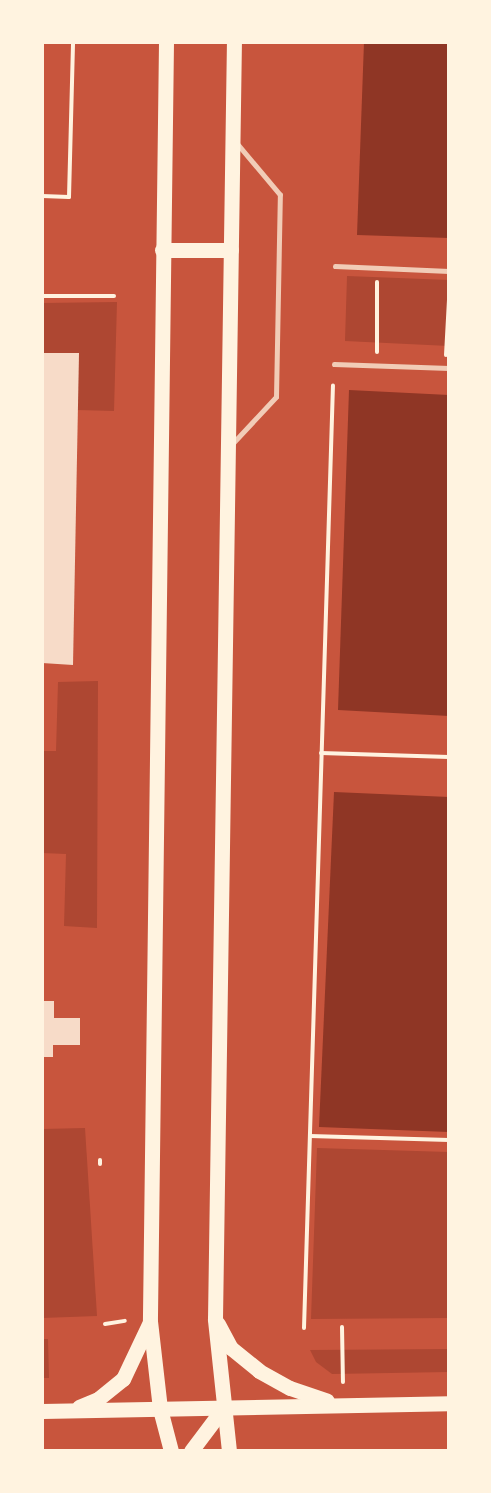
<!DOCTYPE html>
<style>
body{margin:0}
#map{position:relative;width:491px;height:1493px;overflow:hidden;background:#c8553d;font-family:Montserrat,sans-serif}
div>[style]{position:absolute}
.green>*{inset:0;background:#ae4732}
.water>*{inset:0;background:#8f3625}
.building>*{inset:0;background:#f7dbc8}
.path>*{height:4px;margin:-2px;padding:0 2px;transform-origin:2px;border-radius:2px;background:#fff3e0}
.service>*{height:4.5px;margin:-2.25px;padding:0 2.25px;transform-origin:2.25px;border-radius:2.25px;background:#f1ccb7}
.pedestrian>*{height:5px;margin:-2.5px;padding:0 2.5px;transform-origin:2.5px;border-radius:2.5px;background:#f1ccb7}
.primary>*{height:15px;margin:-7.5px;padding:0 7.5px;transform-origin:7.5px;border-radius:7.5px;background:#fff3e0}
span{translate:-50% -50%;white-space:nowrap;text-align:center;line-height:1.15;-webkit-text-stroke:4.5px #fff3e0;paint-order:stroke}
.frame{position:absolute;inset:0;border:44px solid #fff3e0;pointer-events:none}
</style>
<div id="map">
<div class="green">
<i style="clip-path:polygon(347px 276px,449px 280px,449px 346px,345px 341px)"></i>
<i style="clip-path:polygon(117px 302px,114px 411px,77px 410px,79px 353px,42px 353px,42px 303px)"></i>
<i style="clip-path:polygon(98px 681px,97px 928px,64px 926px,66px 854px,42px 853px,42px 751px,56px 751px,58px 682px)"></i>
<i style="clip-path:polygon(85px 1128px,97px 1316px,42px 1318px,42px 1129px)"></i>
<i style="clip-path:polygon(317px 1148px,449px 1152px,449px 1318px,311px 1319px)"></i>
<i style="clip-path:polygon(42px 1339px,48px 1339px,49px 1378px,42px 1378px)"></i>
<i style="clip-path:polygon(449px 1349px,449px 1372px,332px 1374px,316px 1362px,310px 1350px)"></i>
</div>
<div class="water">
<i style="clip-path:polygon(364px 42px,449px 42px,449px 238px,357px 235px)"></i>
<i style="clip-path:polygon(349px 390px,449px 395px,449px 716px,338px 710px)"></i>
<i style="clip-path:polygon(334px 792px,449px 797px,449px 1132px,319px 1127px)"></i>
</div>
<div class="building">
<i style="clip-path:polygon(42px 353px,79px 353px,73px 665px,42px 663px)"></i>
<i style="clip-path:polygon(42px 1001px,54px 1001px,54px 1018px,80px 1018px,80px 1045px,53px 1045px,53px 1057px,42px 1057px)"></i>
</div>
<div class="path">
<i style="left:42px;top:196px;width:27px;rotate:2deg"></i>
<i style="left:69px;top:197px;width:155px;rotate:-88.5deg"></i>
<i style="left:377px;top:282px;width:70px;rotate:90deg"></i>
<i style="left:42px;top:296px;width:72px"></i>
<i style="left:446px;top:355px;width:56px;rotate:-86.9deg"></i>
<i style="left:321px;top:753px;width:128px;rotate:1.8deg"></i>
<i style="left:310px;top:1136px;width:139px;rotate:1.6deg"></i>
<i style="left:100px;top:1160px;width:4px;rotate:90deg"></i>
<i style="left:105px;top:1324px;width:20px;rotate:-9deg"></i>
<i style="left:342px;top:1327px;width:55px;rotate:89deg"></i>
<i style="left:304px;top:1328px;width:943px;rotate:-88.24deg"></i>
</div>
<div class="service">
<i style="left:232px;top:444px;width:64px;rotate:-46.9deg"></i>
<i style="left:276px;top:397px;width:202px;rotate:-88.9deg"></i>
<i style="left:280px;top:195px;width:67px;rotate:-130.1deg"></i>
</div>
<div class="pedestrian">
<i style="left:335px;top:266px;width:114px;rotate:2.5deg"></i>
<i style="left:334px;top:364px;width:115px;rotate:2deg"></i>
</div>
<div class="primary">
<i style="left:166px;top:42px;width:1279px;rotate:90.72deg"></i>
<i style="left:150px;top:1321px;width:89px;rotate:83.5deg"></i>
<i style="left:160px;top:1409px;width:43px;rotate:75.3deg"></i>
<i style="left:162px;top:250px;width:69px"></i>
<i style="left:218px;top:1324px;width:27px;rotate:62deg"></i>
<i style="left:231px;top:1348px;width:36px;rotate:39deg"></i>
<i style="left:259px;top:1371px;width:35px;rotate:29deg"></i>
<i style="left:290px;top:1388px;width:39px;rotate:19deg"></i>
<i style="left:79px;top:1407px;width:21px;rotate:-23deg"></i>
<i style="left:98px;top:1399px;width:32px;rotate:-39deg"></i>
<i style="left:123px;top:1379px;width:61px;rotate:-64.7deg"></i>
<i style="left:42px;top:1411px;width:407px;rotate:-1.1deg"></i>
<i style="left:191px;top:1451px;width:55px;rotate:-53.1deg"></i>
<i style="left:229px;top:1451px;width:133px;rotate:-96.1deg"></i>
<i style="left:215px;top:1319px;width:1277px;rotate:-89.15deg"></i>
</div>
<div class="frame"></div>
</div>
